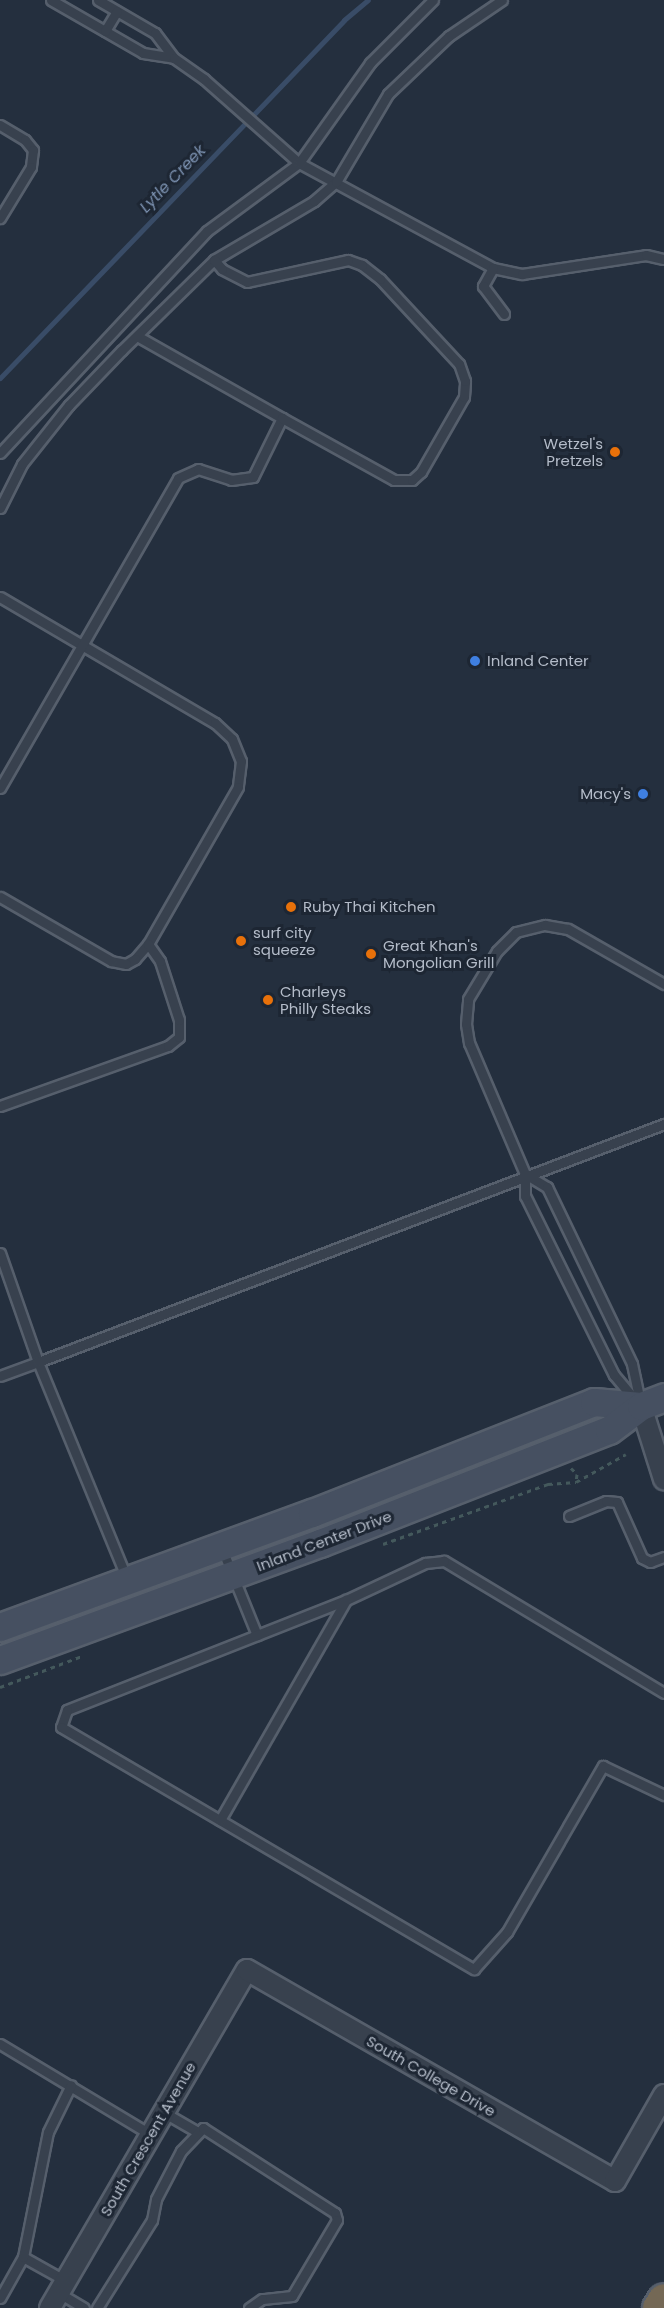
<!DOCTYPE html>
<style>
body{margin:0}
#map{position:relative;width:664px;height:2308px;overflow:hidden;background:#242f3e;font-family:Poppins,sans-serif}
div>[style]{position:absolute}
.stream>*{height:5px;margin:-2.5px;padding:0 2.5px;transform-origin:2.5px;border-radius:2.5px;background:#394c67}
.path>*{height:3px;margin-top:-1.5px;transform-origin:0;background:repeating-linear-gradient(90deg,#44595c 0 4.5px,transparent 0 9px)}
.roads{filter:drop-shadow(2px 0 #565f6c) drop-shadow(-2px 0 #565f6c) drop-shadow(0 2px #565f6c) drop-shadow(0 -2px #565f6c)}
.lane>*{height:9px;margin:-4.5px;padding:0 4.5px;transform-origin:4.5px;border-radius:4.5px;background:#38414e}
.street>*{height:20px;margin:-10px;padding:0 10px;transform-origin:10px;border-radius:10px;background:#38414e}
.secondary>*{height:27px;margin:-13.5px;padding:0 13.5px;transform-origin:13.5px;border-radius:13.5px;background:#465061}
.highway>*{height:33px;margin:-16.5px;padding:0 16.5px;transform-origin:16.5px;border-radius:16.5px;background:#746855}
.dots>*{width:16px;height:16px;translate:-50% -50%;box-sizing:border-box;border:3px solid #1d2633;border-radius:50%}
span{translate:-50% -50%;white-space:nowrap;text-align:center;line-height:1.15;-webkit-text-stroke:6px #1d2633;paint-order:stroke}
.poi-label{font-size:15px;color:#b4bcc9}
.right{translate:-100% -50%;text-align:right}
.left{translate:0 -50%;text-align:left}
.street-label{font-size:15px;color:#b4bcc9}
.water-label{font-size:16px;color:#7c92b1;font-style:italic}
</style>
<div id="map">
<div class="stream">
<i style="left:0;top:378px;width:496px;rotate:-46.1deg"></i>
<i style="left:344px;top:20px;width:31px;rotate:-40deg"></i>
</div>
<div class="path">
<i style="left:571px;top:1468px;width:8px;rotate:45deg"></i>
<i style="left:577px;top:1474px;width:8px;rotate:97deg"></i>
<i style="left:383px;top:1544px;width:176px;rotate:-20deg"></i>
<i style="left:548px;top:1484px;width:28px;rotate:-4deg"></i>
<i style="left:576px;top:1482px;width:57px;rotate:-29.2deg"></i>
<i style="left:0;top:1687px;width:88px;rotate:-20.7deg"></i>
</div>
<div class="roads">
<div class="lane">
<i style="left:51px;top:0;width:106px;rotate:29.9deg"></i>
<i style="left:143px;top:53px;width:31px;rotate:9deg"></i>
<i style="left:98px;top:0;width:66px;rotate:30.1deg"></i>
<i style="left:155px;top:33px;width:31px;rotate:53deg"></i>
<i style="left:174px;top:58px;width:37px;rotate:35deg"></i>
<i style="left:204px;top:79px;width:127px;rotate:41.5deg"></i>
<i style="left:299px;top:163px;width:221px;rotate:28.4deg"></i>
<i style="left:493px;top:268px;width:30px;rotate:12deg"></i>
<i style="left:522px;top:274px;width:125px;rotate:-8.7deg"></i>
<i style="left:646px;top:255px;width:18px;rotate:13deg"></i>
<i style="left:105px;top:31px;width:23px;rotate:-59deg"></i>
<i style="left:0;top:125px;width:29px;rotate:31deg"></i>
<i style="left:25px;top:140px;width:13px;rotate:51deg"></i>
<i style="left:33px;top:150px;width:17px;rotate:97deg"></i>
<i style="left:31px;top:167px;width:60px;rotate:121.3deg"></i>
<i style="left:493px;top:268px;width:21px;rotate:119deg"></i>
<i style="left:483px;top:286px;width:35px;rotate:53deg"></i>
<i style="left:137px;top:336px;width:167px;rotate:29.5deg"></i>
<i style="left:0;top:453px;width:304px;rotate:-47deg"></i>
<i style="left:207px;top:231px;width:114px;rotate:-36.5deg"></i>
<i style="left:299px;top:163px;width:123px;rotate:-54.6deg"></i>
<i style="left:370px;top:63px;width:89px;rotate:-45deg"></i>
<i style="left:0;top:508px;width:49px;rotate:-63.4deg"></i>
<i style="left:22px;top:464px;width:75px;rotate:-51.5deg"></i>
<i style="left:69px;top:405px;width:76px;rotate:-46.1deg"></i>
<i style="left:122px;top:350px;width:129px;rotate:-44.4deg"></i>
<i style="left:214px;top:260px;width:116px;rotate:-30.5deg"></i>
<i style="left:314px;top:201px;width:29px;rotate:-41deg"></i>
<i style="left:336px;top:182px;width:102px;rotate:-59.4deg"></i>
<i style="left:388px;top:94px;width:84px;rotate:-43.6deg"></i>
<i style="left:449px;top:36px;width:64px;rotate:-34.2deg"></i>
<i style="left:0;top:597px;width:249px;rotate:30.4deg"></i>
<i style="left:215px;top:723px;width:23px;rotate:43deg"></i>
<i style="left:232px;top:739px;width:24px;rotate:68deg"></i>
<i style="left:241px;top:761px;width:26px;rotate:97deg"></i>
<i style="left:238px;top:787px;width:181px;rotate:119.8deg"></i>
<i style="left:148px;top:944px;width:20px;rotate:131deg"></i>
<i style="left:135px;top:959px;width:10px;rotate:151deg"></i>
<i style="left:126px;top:964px;width:15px;rotate:-169deg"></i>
<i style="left:111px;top:961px;width:128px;rotate:-150deg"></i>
<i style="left:0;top:788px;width:357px;rotate:-60.1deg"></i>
<i style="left:178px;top:478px;width:22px;rotate:-24deg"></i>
<i style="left:198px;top:469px;width:35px;rotate:18deg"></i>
<i style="left:231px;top:480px;width:22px;rotate:-8deg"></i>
<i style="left:253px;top:477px;width:66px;rotate:-63.8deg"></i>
<i style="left:282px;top:418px;width:128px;rotate:29deg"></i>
<i style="left:394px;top:480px;width:18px"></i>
<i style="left:412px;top:480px;width:12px;rotate:-42deg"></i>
<i style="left:421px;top:472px;width:86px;rotate:-60.2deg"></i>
<i style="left:464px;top:397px;width:16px;rotate:-86deg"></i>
<i style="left:465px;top:381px;width:18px;rotate:-109deg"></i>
<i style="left:459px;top:364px;width:116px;rotate:-132.9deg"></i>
<i style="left:380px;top:279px;width:23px;rotate:-142deg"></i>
<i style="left:362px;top:265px;width:15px;rotate:-160deg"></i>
<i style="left:348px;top:260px;width:103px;rotate:167.7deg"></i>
<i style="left:247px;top:282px;width:28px;rotate:-153deg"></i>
<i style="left:222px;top:269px;width:12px;rotate:-132deg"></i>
<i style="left:0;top:1106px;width:178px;rotate:-19.7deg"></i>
<i style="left:168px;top:1046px;width:14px;rotate:-39deg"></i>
<i style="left:179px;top:1037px;width:17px;rotate:-90deg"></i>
<i style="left:179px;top:1020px;width:62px;rotate:-107.9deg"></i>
<i style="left:160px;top:961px;width:21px;rotate:-125deg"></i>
<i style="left:525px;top:1174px;width:26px;rotate:31deg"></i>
<i style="left:547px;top:1187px;width:196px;rotate:64.3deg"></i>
<i style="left:632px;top:1364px;width:40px;rotate:78deg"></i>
<i style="left:0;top:1253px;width:115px;rotate:70.8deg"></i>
<i style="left:38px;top:1362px;width:40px;rotate:159.8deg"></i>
<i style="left:635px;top:1400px;width:33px;rotate:-130deg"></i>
<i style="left:614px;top:1375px;width:200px;rotate:-116.4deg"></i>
<i style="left:525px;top:1196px;width:22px;rotate:-90deg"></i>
<i style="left:525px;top:1174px;width:142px;rotate:-113.1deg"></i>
<i style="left:469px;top:1043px;width:19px;rotate:-99deg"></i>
<i style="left:466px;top:1024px;width:25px;rotate:-85deg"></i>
<i style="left:468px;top:999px;width:56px;rotate:-58.9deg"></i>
<i style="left:497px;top:951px;width:27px;rotate:-45deg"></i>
<i style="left:516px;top:932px;width:30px;rotate:-14deg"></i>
<i style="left:545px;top:925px;width:23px;rotate:10deg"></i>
<i style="left:568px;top:929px;width:111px;rotate:29.8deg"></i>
<i style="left:569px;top:1516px;width:40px;rotate:-22deg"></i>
<i style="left:606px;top:1501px;width:11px;rotate:5deg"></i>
<i style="left:617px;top:1502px;width:61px;rotate:65.9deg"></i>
<i style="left:642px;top:1558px;width:9px;rotate:27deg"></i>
<i style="left:650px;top:1562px;width:15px;rotate:-20deg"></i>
<i style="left:222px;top:1549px;width:93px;rotate:67.9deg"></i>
<i style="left:127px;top:1579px;width:235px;rotate:-112.3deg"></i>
<i style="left:38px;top:1362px;width:670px;rotate:-20.82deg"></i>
<i style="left:664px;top:1693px;width:257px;rotate:-149deg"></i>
<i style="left:444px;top:1561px;width:19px;rotate:174deg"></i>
<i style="left:425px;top:1563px;width:87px;rotate:154.9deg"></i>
<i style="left:346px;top:1600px;width:300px;rotate:158.5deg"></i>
<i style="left:67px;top:1710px;width:18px;rotate:109deg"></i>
<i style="left:61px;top:1727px;width:479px;rotate:30.4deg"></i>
<i style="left:474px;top:1969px;width:50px;rotate:-48.3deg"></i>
<i style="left:507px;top:1932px;width:192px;rotate:-60deg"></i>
<i style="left:603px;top:1766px;width:68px;rotate:25.4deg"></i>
<i style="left:220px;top:1820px;width:254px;rotate:-60.2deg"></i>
<i style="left:0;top:2044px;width:175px;rotate:31deg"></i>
<i style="left:163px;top:2112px;width:38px;rotate:30deg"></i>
<i style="left:23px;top:2257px;width:49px;rotate:29.2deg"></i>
<i style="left:59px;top:2293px;width:29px;rotate:31deg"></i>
<i style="left:0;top:2298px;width:47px;rotate:-60.7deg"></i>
<i style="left:23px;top:2257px;width:127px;rotate:-78.7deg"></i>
<i style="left:48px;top:2132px;width:52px;rotate:-63.9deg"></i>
<i style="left:97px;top:2308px;width:104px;rotate:-58deg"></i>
<i style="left:152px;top:2220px;width:21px;rotate:-79deg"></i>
<i style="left:156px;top:2199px;width:54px;rotate:-62.5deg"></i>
<i style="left:181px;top:2151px;width:32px;rotate:-46deg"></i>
<i style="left:203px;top:2128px;width:157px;rotate:32.8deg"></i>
<i style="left:335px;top:2213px;width:7px;rotate:74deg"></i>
<i style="left:337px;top:2220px;width:88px;rotate:120.6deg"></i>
<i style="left:292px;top:2296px;width:30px;rotate:174deg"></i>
<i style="left:262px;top:2299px;width:16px;rotate:145deg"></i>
</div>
<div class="street">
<i style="left:641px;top:1406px;width:77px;rotate:72.5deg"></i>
<i style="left:50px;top:2308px;width:391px;rotate:-59.8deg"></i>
<i style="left:247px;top:1970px;width:424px;rotate:29.8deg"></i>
<i style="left:615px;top:2181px;width:99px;rotate:-60.3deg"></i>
</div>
<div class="secondary">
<i style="left:0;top:1627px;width:332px;rotate:-20.1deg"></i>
<i style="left:312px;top:1513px;width:303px;rotate:-21.5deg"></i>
<i style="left:594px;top:1402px;width:47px;rotate:4.9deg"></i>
<i style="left:0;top:1660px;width:341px;rotate:-20.1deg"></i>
<i style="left:320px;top:1543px;width:310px;rotate:-21.4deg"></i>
<i style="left:609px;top:1430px;width:40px;rotate:-37deg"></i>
<i style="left:641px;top:1406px;width:25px;rotate:-21deg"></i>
</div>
<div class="highway">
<i style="left:659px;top:2308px;width:9px;rotate:-58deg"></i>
</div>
</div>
<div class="dots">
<i style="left:615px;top:452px;background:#e8710a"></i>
<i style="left:475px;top:661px;background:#3f7fe0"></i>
<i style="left:643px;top:794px;background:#3f7fe0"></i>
<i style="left:291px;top:907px;background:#e8710a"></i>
<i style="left:241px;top:941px;background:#e8710a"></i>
<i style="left:371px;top:954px;background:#e8710a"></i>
<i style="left:268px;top:1000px;background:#e8710a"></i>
</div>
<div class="poi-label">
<span class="right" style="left:603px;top:452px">Wetzel's<br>Pretzels</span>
<span class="left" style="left:487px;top:661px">Inland Center</span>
<span class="right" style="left:631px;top:794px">Macy's</span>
<span class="left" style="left:303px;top:907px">Ruby Thai Kitchen</span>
<span class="left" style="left:253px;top:941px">surf city<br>squeeze</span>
<span class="left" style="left:383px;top:954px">Great Khan's<br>Mongolian Grill</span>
<span class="left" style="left:280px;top:1000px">Charleys<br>Philly Steaks</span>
</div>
<div class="street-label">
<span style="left:324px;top:1541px;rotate:-21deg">Inland Center Drive</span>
<span style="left:431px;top:2076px;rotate:30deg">South College Drive</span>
<span style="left:148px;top:2139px;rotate:-60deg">South Crescent Avenue</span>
</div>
<div class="water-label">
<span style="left:173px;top:179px;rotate:-46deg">Lytle Creek</span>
</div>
</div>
